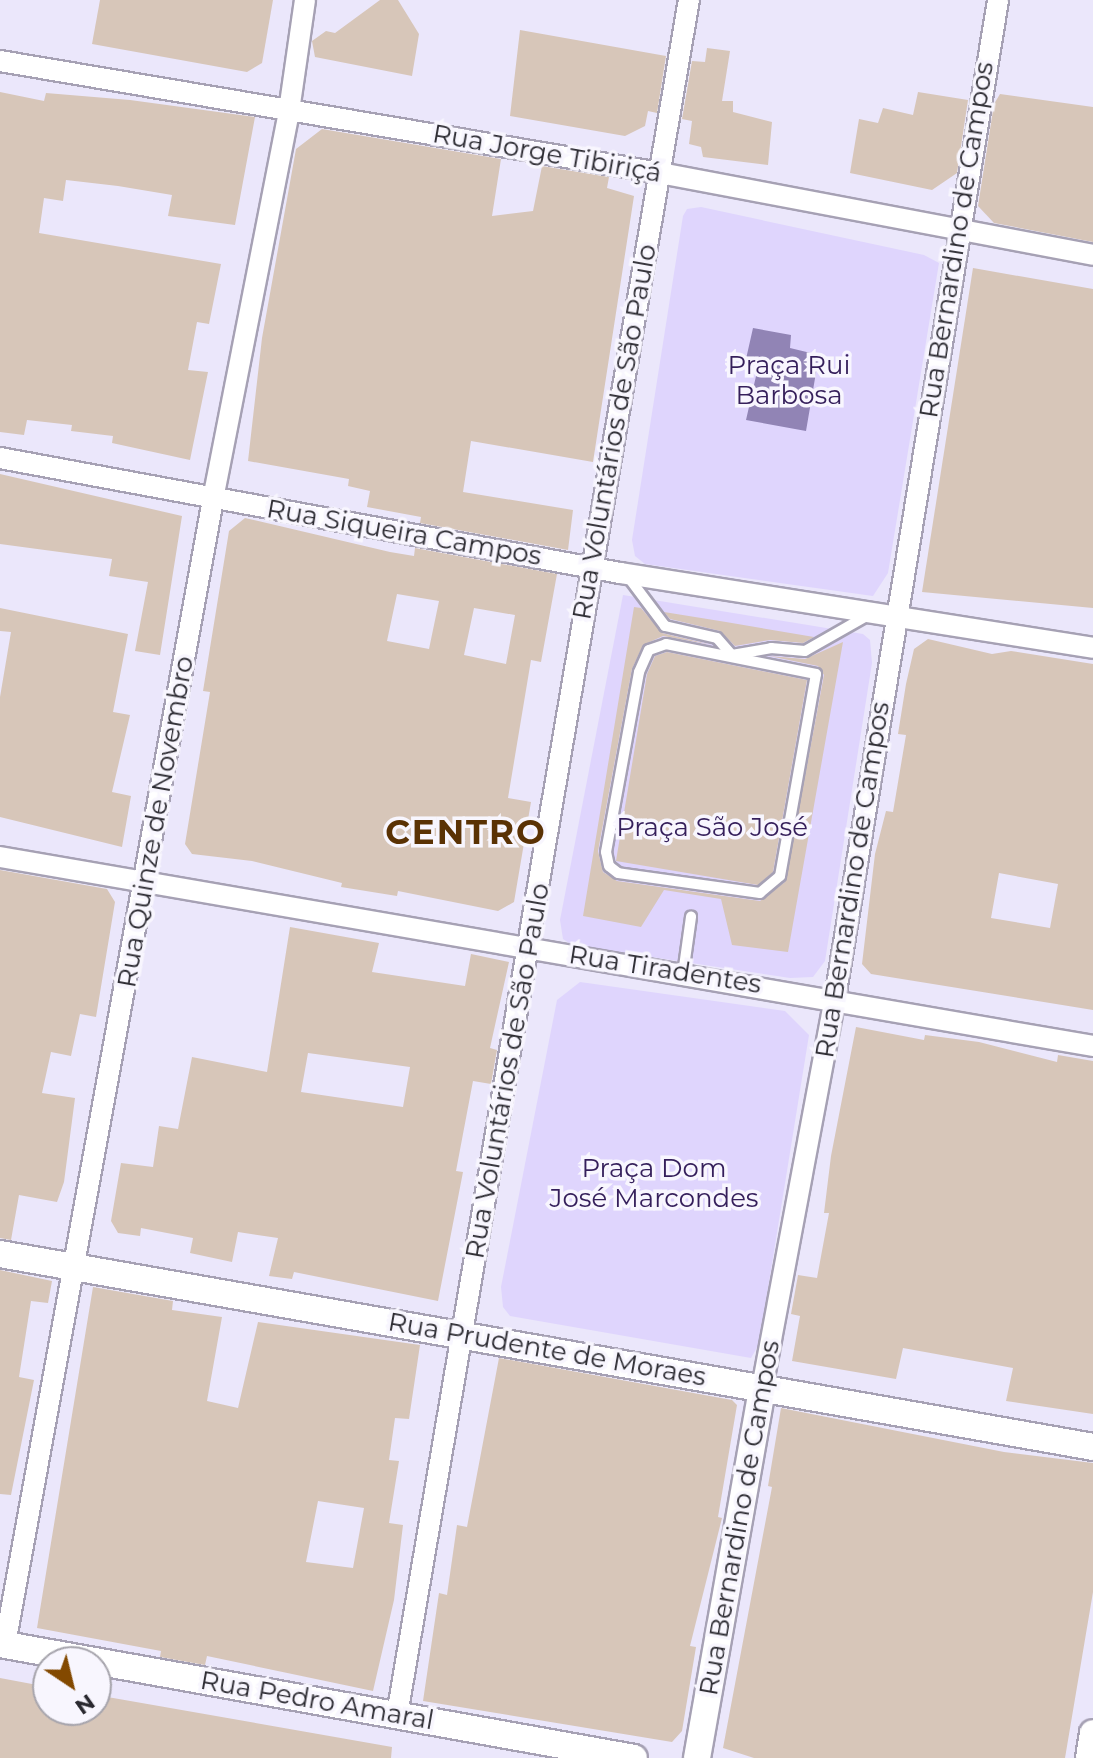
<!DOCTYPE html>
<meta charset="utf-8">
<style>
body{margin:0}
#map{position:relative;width:1093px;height:1758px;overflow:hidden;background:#ebe7fb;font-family:Montserrat,sans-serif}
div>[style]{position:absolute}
.green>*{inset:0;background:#dfd5fd}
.water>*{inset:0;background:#9184b5}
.building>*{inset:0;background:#d7c6b9}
.roads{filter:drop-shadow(2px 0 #a6a1b4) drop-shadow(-2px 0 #a6a1b4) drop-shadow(0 2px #a6a1b4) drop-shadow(0 -2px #a6a1b4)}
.service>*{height:10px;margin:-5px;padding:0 5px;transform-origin:5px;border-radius:5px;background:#fff}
.minor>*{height:20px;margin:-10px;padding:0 10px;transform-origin:10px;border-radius:10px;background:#fff}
.tertiary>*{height:26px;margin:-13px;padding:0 13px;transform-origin:13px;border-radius:13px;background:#fff}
span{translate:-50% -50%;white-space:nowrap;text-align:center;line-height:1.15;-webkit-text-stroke:7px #f8f6fe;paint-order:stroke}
.street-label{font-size:26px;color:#2a2930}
.park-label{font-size:26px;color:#351f5b}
.district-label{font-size:34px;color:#5a3204;font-weight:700;letter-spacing:2px}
.north{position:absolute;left:32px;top:1646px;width:80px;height:80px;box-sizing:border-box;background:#f8f6fe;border:2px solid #a6a4ac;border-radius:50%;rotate:145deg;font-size:22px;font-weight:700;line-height:32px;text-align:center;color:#2a2930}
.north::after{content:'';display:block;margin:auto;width:28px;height:36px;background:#834900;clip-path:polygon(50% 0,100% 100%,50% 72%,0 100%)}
</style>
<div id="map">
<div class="green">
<i style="clip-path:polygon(701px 207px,924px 255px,939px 263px,888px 573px,873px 596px,645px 564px,635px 556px,632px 540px,683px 216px,687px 209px)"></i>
<i style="clip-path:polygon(623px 595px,863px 634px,870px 640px,872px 663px,825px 961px,813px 977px,790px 978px,572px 945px,563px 939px,560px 920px)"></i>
<i style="clip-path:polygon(580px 982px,785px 1011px,809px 1035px,759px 1344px,751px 1358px,510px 1316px,503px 1307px,501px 1287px,557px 1000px)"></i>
</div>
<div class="water">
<i style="clip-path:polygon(753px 328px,791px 335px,790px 348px,819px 355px,806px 431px,746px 420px,759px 363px,746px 359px)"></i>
</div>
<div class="building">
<i style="clip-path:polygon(100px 0,273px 0,262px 63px,247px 72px,92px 44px)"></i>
<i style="clip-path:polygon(380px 0,398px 0,419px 34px,412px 76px,315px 57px,312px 41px,326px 31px,335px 33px)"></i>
<i style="clip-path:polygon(520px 30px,666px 56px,657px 113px,648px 111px,645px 126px,625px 136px,510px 116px)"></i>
<i style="clip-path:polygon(707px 48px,730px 51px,722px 101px,733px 101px,733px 112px,772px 122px,768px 165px,703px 157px,701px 147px,689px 144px,692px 121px,682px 119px,692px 61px,705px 62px)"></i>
<i style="clip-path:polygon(0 92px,44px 101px,46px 93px,130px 100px,255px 117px,235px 225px,168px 216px,172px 195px,118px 186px,66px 180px,63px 201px,44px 198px,39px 233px,221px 264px,209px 324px,197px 322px,188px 370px,208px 372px,190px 460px,112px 443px,113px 436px,71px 431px,72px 425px,27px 420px,24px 435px,0 432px)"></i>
<i style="clip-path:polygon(918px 92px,968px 100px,957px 173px,932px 190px,850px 173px,859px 119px,878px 123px,883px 108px,913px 115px)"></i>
<i style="clip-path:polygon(1000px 94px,1093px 107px,1093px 242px,994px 223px,978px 206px,994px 104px)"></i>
<i style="clip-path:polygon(322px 129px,501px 159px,492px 216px,533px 211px,542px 166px,609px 177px,607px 188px,634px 196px,593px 462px,471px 441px,463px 492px,573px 510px,568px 550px,420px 523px,421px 517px,367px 507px,370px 491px,348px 486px,349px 479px,248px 461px,262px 338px,296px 149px)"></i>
<i style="clip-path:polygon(973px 268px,1093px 289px,1093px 608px,922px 592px)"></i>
<i style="clip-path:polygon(0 474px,182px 516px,160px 655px,135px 651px,148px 582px,109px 576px,112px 559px,0 544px)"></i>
<i style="clip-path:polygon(evenodd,245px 518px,390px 552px,414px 556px,415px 548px,557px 574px,541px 662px,531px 660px,508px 798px,531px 802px,514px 902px,498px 911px,398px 891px,397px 896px,341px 887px,342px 883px,252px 861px,192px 854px,185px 844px,210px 692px,203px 691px,229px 531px,245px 518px,397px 594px,439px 601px,429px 649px,387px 641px,397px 594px,245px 518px,474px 608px,515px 615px,506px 664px,464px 655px,474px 608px)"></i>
<i style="clip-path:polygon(634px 607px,641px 608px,662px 633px,712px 645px,663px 636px,643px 645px,632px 669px,598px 851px,603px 872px,617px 881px,760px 901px,785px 882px,824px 675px,818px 666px,769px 656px,805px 659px,843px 642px,788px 952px,732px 945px,721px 899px,664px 890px,641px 927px,583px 916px)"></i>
<i style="clip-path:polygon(0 608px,128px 634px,113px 712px,130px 715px,112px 792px,131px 796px,122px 847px,0 817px,0 697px,11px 632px,0 631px)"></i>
<i style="clip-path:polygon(664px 612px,726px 622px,814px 637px,803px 643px,770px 640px,735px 646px,720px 631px,670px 619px)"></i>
<i style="clip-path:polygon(evenodd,928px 639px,992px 654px,1011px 651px,1093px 664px,1093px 1010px,871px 974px,862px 964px,875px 854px,886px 811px,893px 812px,906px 735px,898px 734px,906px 684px,914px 649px,928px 639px,999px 873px,1058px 884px,1050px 928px,991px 918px,999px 873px)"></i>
<i style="clip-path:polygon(667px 652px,807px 680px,773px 872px,758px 885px,616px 861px,647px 674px,655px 656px)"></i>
<i style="clip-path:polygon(0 870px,107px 889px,115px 902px,96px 1017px,80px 1014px,71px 1056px,51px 1052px,42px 1093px,75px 1098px,64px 1182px,57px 1202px,19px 1195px,11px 1240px,0 1238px)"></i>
<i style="clip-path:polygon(evenodd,290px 927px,379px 943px,372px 972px,465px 986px,471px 954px,509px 962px,490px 1048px,497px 1050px,491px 1084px,473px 1081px,456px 1171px,463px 1172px,438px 1301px,294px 1272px,292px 1279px,269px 1276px,278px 1238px,238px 1232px,232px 1262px,190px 1253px,193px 1238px,141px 1228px,140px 1236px,118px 1233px,111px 1221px,121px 1163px,153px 1167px,159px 1126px,178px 1129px,192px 1057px,267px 1072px,290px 927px,308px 1053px,410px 1067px,403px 1107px,301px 1092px,308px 1053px)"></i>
<i style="clip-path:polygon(856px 1027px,924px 1040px,925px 1035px,979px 1042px,1057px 1062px,1058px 1055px,1093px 1061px,1093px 1414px,1006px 1401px,1013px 1368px,903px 1348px,896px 1379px,792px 1361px,800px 1316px,791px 1314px,798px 1275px,817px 1278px,829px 1213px,824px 1213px,831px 1156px)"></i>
<i style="clip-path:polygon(0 1270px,52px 1281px,48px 1303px,31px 1301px,19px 1377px,34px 1380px,11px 1495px,0 1494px)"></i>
<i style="clip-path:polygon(evenodd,93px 1287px,173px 1301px,172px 1310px,222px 1317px,207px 1401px,238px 1408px,258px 1322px,420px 1345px,409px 1419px,395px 1418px,389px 1460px,399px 1461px,389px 1523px,403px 1525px,394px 1600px,373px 1691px,207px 1656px,205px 1665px,160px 1657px,161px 1651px,37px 1628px,93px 1287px,318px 1501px,364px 1508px,353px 1568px,306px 1562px,318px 1501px)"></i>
<i style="clip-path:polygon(499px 1358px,732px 1400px,737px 1405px,718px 1517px,722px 1518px,690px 1646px,696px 1647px,682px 1731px,672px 1742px,423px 1701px,439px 1593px,447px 1595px,457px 1525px,467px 1527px)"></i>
<i style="clip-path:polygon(781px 1408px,1004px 1452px,1093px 1463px,1093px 1592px,1065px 1758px,754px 1758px,723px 1748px,772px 1487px,768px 1486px)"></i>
<i style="clip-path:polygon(0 1678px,48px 1687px,48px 1710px,96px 1710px,96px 1695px,392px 1747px,391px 1758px,0 1758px)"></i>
</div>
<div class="roads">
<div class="service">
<i style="left:629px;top:578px;width:60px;rotate:53.1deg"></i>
<i style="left:665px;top:626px;width:53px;rotate:13deg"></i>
<i style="left:717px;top:638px;width:23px;rotate:49deg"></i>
<i style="left:732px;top:655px;width:40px;rotate:-10deg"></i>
<i style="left:771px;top:648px;width:34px;rotate:5deg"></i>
<i style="left:805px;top:651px;width:73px;rotate:-29.7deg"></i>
<i style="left:666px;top:644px;width:153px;rotate:11.3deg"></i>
<i style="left:816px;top:674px;width:205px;rotate:100.1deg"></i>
<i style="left:780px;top:876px;width:26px;rotate:140deg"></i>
<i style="left:760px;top:893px;width:143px;rotate:-172deg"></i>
<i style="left:618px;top:873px;width:11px;rotate:-142deg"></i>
<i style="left:609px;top:866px;width:14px;rotate:-102deg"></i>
<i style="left:606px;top:852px;width:183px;rotate:-79.6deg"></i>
<i style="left:639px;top:672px;width:24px;rotate:-66deg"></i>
<i style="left:649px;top:650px;width:18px;rotate:-19deg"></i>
<i style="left:683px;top:974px;width:58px;rotate:-82deg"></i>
</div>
<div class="minor">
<i style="left:0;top:61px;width:669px;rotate:9.63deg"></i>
<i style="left:660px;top:173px;width:441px;rotate:10.7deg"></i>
<i style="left:0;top:458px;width:631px;rotate:10.51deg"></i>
<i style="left:620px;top:573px;width:479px;rotate:9deg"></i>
<i style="left:0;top:857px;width:1109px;rotate:9.81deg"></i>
<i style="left:762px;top:1388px;width:397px;rotate:-79.4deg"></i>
<i style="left:835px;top:998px;width:1011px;rotate:-80.72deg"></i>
<i style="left:5px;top:1644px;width:1164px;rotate:-79.7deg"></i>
<i style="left:213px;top:499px;width:395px;rotate:-78.9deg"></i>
<i style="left:289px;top:111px;width:112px;rotate:-81.8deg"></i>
<i style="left:397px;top:1715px;width:1740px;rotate:-80.34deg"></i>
</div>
<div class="tertiary">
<i style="left:0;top:1254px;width:1110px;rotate:10.01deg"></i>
<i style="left:0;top:1644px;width:644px;rotate:10.19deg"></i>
<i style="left:697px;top:1758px;width:376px;rotate:-80deg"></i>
<i style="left:1089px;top:1758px;width:25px;rotate:-81deg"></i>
</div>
</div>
<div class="street-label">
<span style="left:547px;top:154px;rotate:10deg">Rua Jorge Tibiriçá</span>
<span style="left:957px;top:240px;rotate:-81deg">Rua Bernardino de Campos</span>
<span style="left:615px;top:432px;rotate:-80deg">Rua Voluntários de São Paulo</span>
<span style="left:404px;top:533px;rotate:10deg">Rua Siqueira Campos</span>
<span style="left:156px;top:822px;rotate:-80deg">Rua Quinze de Novembro</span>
<span style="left:853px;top:880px;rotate:-81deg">Rua Bernardino de Campos</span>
<span style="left:665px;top:970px;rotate:9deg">Rua Tiradentes</span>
<span style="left:508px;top:1071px;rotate:-80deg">Rua Voluntários de São Paulo</span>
<span style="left:547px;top:1350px;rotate:10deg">Rua Prudente de Moraes</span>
<span style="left:740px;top:1518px;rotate:-80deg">Rua Bernardino de Campos</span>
<span style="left:317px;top:1701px;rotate:10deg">Rua Pedro Amaral</span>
</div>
<div class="park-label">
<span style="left:789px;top:381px">Praça Rui<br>Barbosa</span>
<span style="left:712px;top:828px">Praça São José</span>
<span style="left:654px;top:1184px">Praça Dom<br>José Marcondes</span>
</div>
<div class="district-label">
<span style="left:466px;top:833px">CENTRO</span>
</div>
<div class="north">N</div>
</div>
